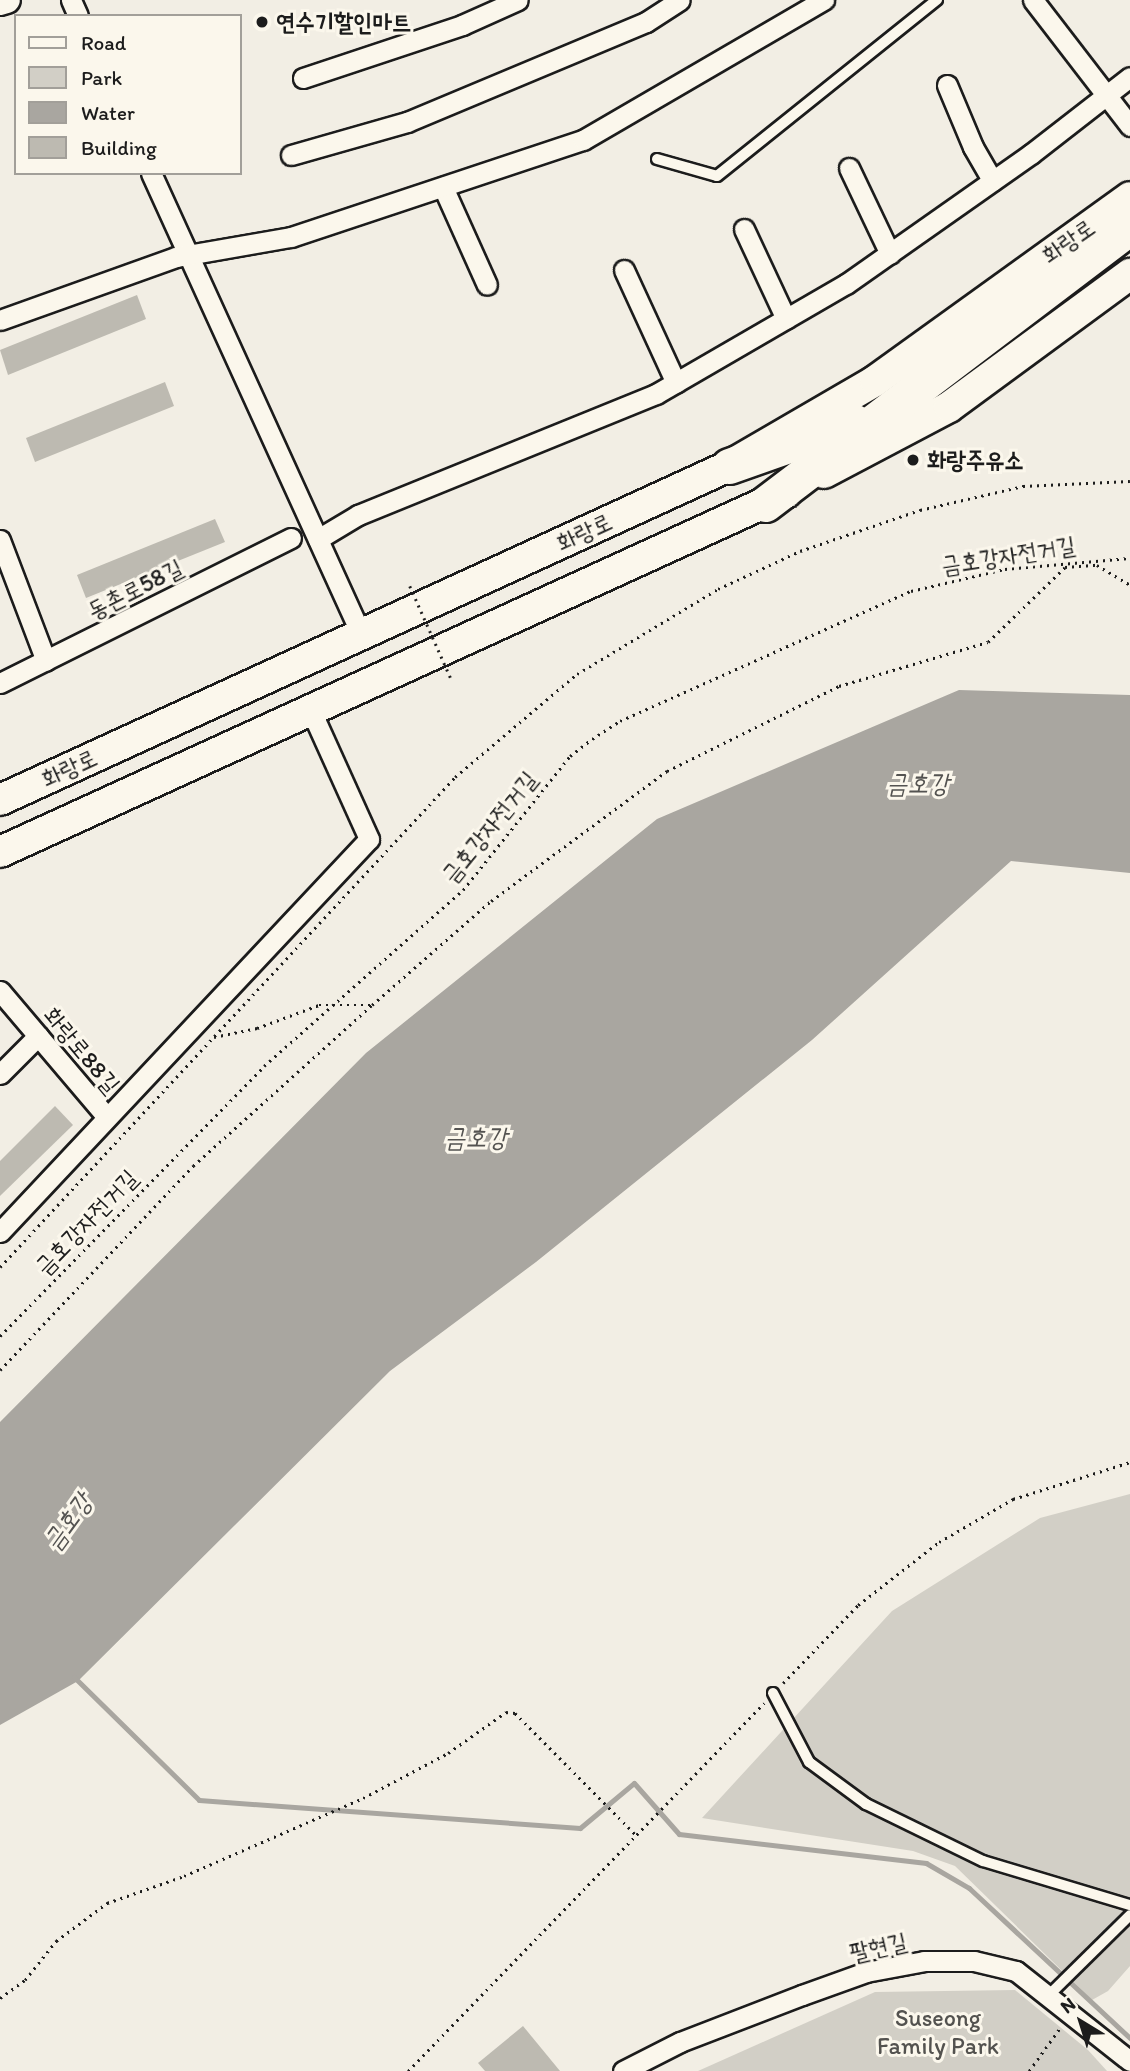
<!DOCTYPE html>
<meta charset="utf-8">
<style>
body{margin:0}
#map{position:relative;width:1130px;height:2071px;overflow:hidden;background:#f2eee4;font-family:Itim,"Poor Story",sans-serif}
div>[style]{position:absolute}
.green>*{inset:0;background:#d2cfc6}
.water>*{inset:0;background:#a9a6a0}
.stream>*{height:5px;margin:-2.5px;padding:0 2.5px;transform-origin:2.5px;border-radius:2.5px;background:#a9a6a0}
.building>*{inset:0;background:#bdbab1}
.path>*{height:2.5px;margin-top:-1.25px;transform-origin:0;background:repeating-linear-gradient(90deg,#1c1c1c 0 2px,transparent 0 7px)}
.roads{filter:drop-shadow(2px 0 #1c1c1c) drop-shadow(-2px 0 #1c1c1c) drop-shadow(0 2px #1c1c1c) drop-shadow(0 -2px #1c1c1c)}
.lane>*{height:10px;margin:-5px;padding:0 5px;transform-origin:5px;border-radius:5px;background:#fbf7ec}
.street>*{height:19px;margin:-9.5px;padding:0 9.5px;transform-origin:9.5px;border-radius:9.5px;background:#fbf7ec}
.secondary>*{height:26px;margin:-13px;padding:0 13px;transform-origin:13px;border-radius:13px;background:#fbf7ec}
.primary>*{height:30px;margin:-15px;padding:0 15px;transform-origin:15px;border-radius:15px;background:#fbf7ec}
.highway>*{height:35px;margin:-17.5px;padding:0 17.5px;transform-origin:17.5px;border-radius:17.5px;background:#fbf7ec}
.path-bridge>*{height:2.5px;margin-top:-1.25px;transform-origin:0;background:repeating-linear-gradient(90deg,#1c1c1c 0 2px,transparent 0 7px)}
.dots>*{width:19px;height:19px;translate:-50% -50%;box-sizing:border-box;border:4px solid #fbf7ec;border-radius:50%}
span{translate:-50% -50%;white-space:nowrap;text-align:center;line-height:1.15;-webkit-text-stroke:6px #fbf7ec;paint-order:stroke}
.poi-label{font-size:24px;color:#1c1c1c;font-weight:700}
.left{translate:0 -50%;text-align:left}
.street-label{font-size:24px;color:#1c1c1c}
.park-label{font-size:24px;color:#53524f}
.water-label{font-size:26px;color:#545351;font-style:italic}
.legend{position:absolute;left:14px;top:14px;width:228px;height:161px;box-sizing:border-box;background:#fbf7ec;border:2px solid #a29f99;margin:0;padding:9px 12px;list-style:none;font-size:21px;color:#1c1c1c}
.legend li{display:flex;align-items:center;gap:14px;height:35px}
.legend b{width:35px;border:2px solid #a29f99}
.north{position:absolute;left:1046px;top:1987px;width:70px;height:70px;-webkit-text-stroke:5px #fbf7ec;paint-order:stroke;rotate:322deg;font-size:19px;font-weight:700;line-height:28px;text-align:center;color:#1c1c1c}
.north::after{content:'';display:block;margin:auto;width:24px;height:32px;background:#1c1c1c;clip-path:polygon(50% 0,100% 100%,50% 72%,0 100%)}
</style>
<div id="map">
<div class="green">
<i style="clip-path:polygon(1130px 1494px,1130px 1966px,1108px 1991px,1092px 2000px,955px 1866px,913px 1851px,702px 1818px,892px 1611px,1040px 1518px)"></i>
<i style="clip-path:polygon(1015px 1990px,1088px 2050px,1107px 2071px,698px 2071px,875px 1992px)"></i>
</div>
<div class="water">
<i style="clip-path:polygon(959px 690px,1130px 695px,1130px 873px,1011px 861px,812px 1040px,536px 1262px,390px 1371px,78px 1681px,0 1725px,0 1422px,366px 1053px,657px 819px)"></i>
</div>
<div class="stream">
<i style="left:74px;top:1677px;width:175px;rotate:44.5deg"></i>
<i style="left:199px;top:1800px;width:382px;rotate:4.2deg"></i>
<i style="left:580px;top:1828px;width:70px;rotate:-39.8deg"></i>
<i style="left:634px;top:1783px;width:68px;rotate:48.6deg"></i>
<i style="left:679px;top:1834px;width:249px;rotate:6.7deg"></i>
<i style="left:926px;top:1863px;width:50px;rotate:30.2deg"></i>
<i style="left:969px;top:1888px;width:220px;rotate:43deg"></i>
</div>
<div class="building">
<i style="clip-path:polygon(137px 295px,146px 319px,8px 375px,0 350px)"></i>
<i style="clip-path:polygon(165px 382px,174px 406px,35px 462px,26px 438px)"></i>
<i style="clip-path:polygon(215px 519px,225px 542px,86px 598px,77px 575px)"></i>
<i style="clip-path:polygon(55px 1106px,73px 1125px,0 1196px,0 1161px)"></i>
<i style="clip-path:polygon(523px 2026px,560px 2071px,485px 2071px,478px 2063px)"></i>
</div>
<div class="path">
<i style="left:214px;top:1037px;width:44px;rotate:-11.8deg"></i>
<i style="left:257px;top:1028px;width:66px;rotate:-20.4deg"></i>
<i style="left:319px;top:1005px;width:53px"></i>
<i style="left:372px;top:1005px;width:158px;rotate:-41.2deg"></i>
<i style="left:491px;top:901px;width:219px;rotate:-36.5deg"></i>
<i style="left:667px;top:771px;width:192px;rotate:-26.3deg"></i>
<i style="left:839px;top:686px;width:155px;rotate:-16.5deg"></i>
<i style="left:988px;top:642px;width:107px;rotate:-44.2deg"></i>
<i style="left:1065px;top:567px;width:32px;rotate:-4deg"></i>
<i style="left:1097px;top:565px;width:39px;rotate:31deg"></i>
<i style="left:0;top:1267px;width:669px;rotate:-47.12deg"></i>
<i style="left:455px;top:777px;width:160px;rotate:-40.2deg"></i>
<i style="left:577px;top:674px;width:165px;rotate:-31.1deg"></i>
<i style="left:718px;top:589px;width:90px;rotate:-24.9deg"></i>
<i style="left:800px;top:551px;width:127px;rotate:-18.9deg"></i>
<i style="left:920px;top:510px;width:106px;rotate:-13.1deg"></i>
<i style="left:1023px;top:486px;width:107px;rotate:-2.7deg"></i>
<i style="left:0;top:1336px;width:378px;rotate:-45.6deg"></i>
<i style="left:264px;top:1066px;width:266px;rotate:-41.5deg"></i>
<i style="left:463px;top:890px;width:171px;rotate:-51.4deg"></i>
<i style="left:570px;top:756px;width:28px;rotate:-38deg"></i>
<i style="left:592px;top:739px;width:33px;rotate:-33deg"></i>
<i style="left:620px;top:721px;width:319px;rotate:-24.1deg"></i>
<i style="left:911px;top:591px;width:97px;rotate:-13.2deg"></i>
<i style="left:1005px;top:569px;width:125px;rotate:-5deg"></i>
<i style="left:0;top:1370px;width:281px;rotate:-46.6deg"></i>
<i style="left:193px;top:1166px;width:241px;rotate:-42deg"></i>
<i style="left:783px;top:1683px;width:108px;rotate:-46.1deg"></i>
<i style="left:858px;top:1605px;width:103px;rotate:-37.9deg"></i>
<i style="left:939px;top:1542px;width:86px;rotate:-30.2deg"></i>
<i style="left:1013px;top:1499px;width:123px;rotate:-17.5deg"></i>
<i style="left:0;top:1998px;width:31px;rotate:-36deg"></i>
<i style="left:25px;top:1980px;width:50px;rotate:-51.5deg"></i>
<i style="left:56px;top:1941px;width:64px;rotate:-36.7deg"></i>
<i style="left:107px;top:1903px;width:82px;rotate:-19.3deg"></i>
<i style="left:184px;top:1876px;width:195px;rotate:-23.5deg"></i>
<i style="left:363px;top:1798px;width:96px;rotate:-27.9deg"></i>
<i style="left:448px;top:1753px;width:71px;rotate:-35.3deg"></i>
<i style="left:506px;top:1712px;width:9px;rotate:6deg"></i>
<i style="left:515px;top:1713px;width:172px;rotate:45.2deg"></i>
<i style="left:408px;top:2071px;width:512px;rotate:-45.95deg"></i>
<i style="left:1029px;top:2071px;width:53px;rotate:-54.2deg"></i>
</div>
<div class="roads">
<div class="lane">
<i style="left:657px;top:159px;width:62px;rotate:15.8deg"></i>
<i style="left:717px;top:176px;width:282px;rotate:-38.7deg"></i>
<i style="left:773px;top:1693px;width:78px;rotate:62.4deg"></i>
<i style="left:809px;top:1762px;width:71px;rotate:36.4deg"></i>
<i style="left:866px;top:1804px;width:130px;rotate:26deg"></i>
<i style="left:983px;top:1861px;width:153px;rotate:16.7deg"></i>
<i style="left:1048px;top:1996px;width:115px;rotate:-44.6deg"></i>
</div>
<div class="street">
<i style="left:71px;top:0;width:17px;rotate:66deg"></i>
<i style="left:1033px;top:0;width:159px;rotate:52.4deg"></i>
<i style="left:303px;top:78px;width:168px;rotate:-18.4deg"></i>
<i style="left:462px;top:25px;width:61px;rotate:-24.1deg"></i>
<i style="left:947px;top:85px;width:67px;rotate:67.2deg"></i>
<i style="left:973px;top:147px;width:39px;rotate:60deg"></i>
<i style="left:291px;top:155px;width:121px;rotate:-15.9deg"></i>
<i style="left:407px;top:122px;width:259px;rotate:-22.7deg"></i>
<i style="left:646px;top:22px;width:40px;rotate:-32.9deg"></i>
<i style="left:849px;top:168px;width:95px;rotate:64.5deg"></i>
<i style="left:151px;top:173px;width:507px;rotate:65.51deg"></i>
<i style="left:443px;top:187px;width:107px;rotate:65.8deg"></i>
<i style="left:744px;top:229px;width:99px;rotate:65deg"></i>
<i style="left:624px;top:270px;width:124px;rotate:65.3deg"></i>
<i style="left:0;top:320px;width:187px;rotate:-19.7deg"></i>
<i style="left:176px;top:257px;width:117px;rotate:-9.9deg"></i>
<i style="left:291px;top:237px;width:308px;rotate:-18.4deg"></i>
<i style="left:583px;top:140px;width:279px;rotate:-30.2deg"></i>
<i style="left:318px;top:539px;width:47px;rotate:-31deg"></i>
<i style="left:358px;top:515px;width:322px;rotate:-22.1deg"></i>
<i style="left:656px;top:394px;width:220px;rotate:-30.1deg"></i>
<i style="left:846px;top:284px;width:226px;rotate:-35.1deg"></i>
<i style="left:1031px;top:154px;width:125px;rotate:-37.9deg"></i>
<i style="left:0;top:540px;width:129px;rotate:69.2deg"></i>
<i style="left:0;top:683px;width:325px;rotate:-26.5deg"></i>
<i style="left:0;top:991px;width:165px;rotate:49.7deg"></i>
<i style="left:0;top:1074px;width:54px;rotate:-45deg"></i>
<i style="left:0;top:1232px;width:539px;rotate:-46.8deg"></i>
<i style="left:369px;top:839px;width:138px;rotate:-114.3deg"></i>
<i style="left:623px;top:2071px;width:64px;rotate:-27deg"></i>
<i style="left:680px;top:2042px;width:131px;rotate:-21.1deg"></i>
<i style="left:802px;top:1995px;width:68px;rotate:-19.8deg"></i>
<i style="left:866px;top:1972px;width:59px;rotate:-10.7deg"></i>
<i style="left:924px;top:1961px;width:50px"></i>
<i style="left:974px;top:1961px;width:43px;rotate:13.4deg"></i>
<i style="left:1016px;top:1971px;width:145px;rotate:38.3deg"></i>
</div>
<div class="secondary">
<i style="left:0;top:2px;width:7px;rotate:-16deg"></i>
</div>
<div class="primary">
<i style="left:824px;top:473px;width:141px;rotate:-27.8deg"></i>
<i style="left:949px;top:407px;width:225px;rotate:-36.3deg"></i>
<i style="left:0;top:800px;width:802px;rotate:-24.62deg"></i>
<i style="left:729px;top:466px;width:169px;rotate:-30.2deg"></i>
<i style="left:875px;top:381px;width:314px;rotate:-35.8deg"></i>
<i style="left:0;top:852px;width:864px;rotate:-24.55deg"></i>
</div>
<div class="highway">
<i style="left:729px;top:466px;width:133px;rotate:-19.4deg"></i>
<i style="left:765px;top:504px;width:458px;rotate:-37.2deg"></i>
</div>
</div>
<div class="path-bridge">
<i style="left:410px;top:586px;width:104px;rotate:66.1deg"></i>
</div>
<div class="dots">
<i style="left:262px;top:22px;background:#1c1c1c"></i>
<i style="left:913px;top:460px;background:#1c1c1c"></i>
</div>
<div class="poi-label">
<span class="left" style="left:276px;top:22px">연수기할인마트</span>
<span class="left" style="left:927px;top:460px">화랑주유소</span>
</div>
<div class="street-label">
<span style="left:1068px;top:241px;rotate:-35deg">화랑로</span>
<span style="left:584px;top:532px;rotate:-25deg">화랑로</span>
<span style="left:1008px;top:555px;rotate:-9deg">금호강자전거길</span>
<span style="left:135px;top:589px;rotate:-27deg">동촌로58길</span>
<span style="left:69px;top:768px;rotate:-25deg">화랑로</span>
<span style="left:489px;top:827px;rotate:-51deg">금호강자전거길</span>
<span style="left:82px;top:1050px;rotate:50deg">화랑로88길</span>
<span style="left:86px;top:1222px;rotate:-46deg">금호강자전거길</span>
<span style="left:878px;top:1947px;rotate:-13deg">팔현길</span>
</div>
<div class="park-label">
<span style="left:938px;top:2032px">Suseong<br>Family Park</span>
</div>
<div class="water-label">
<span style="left:918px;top:784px">금호강</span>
<span style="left:476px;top:1138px">금호강</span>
<span style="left:68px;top:1522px;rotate:-54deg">금호강</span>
</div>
<ul class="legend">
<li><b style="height:9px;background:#fbf7ec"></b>Road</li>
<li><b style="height:19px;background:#d2cfc6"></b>Park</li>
<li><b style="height:19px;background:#a9a6a0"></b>Water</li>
<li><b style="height:19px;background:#bdbab1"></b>Building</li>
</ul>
<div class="north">N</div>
</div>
